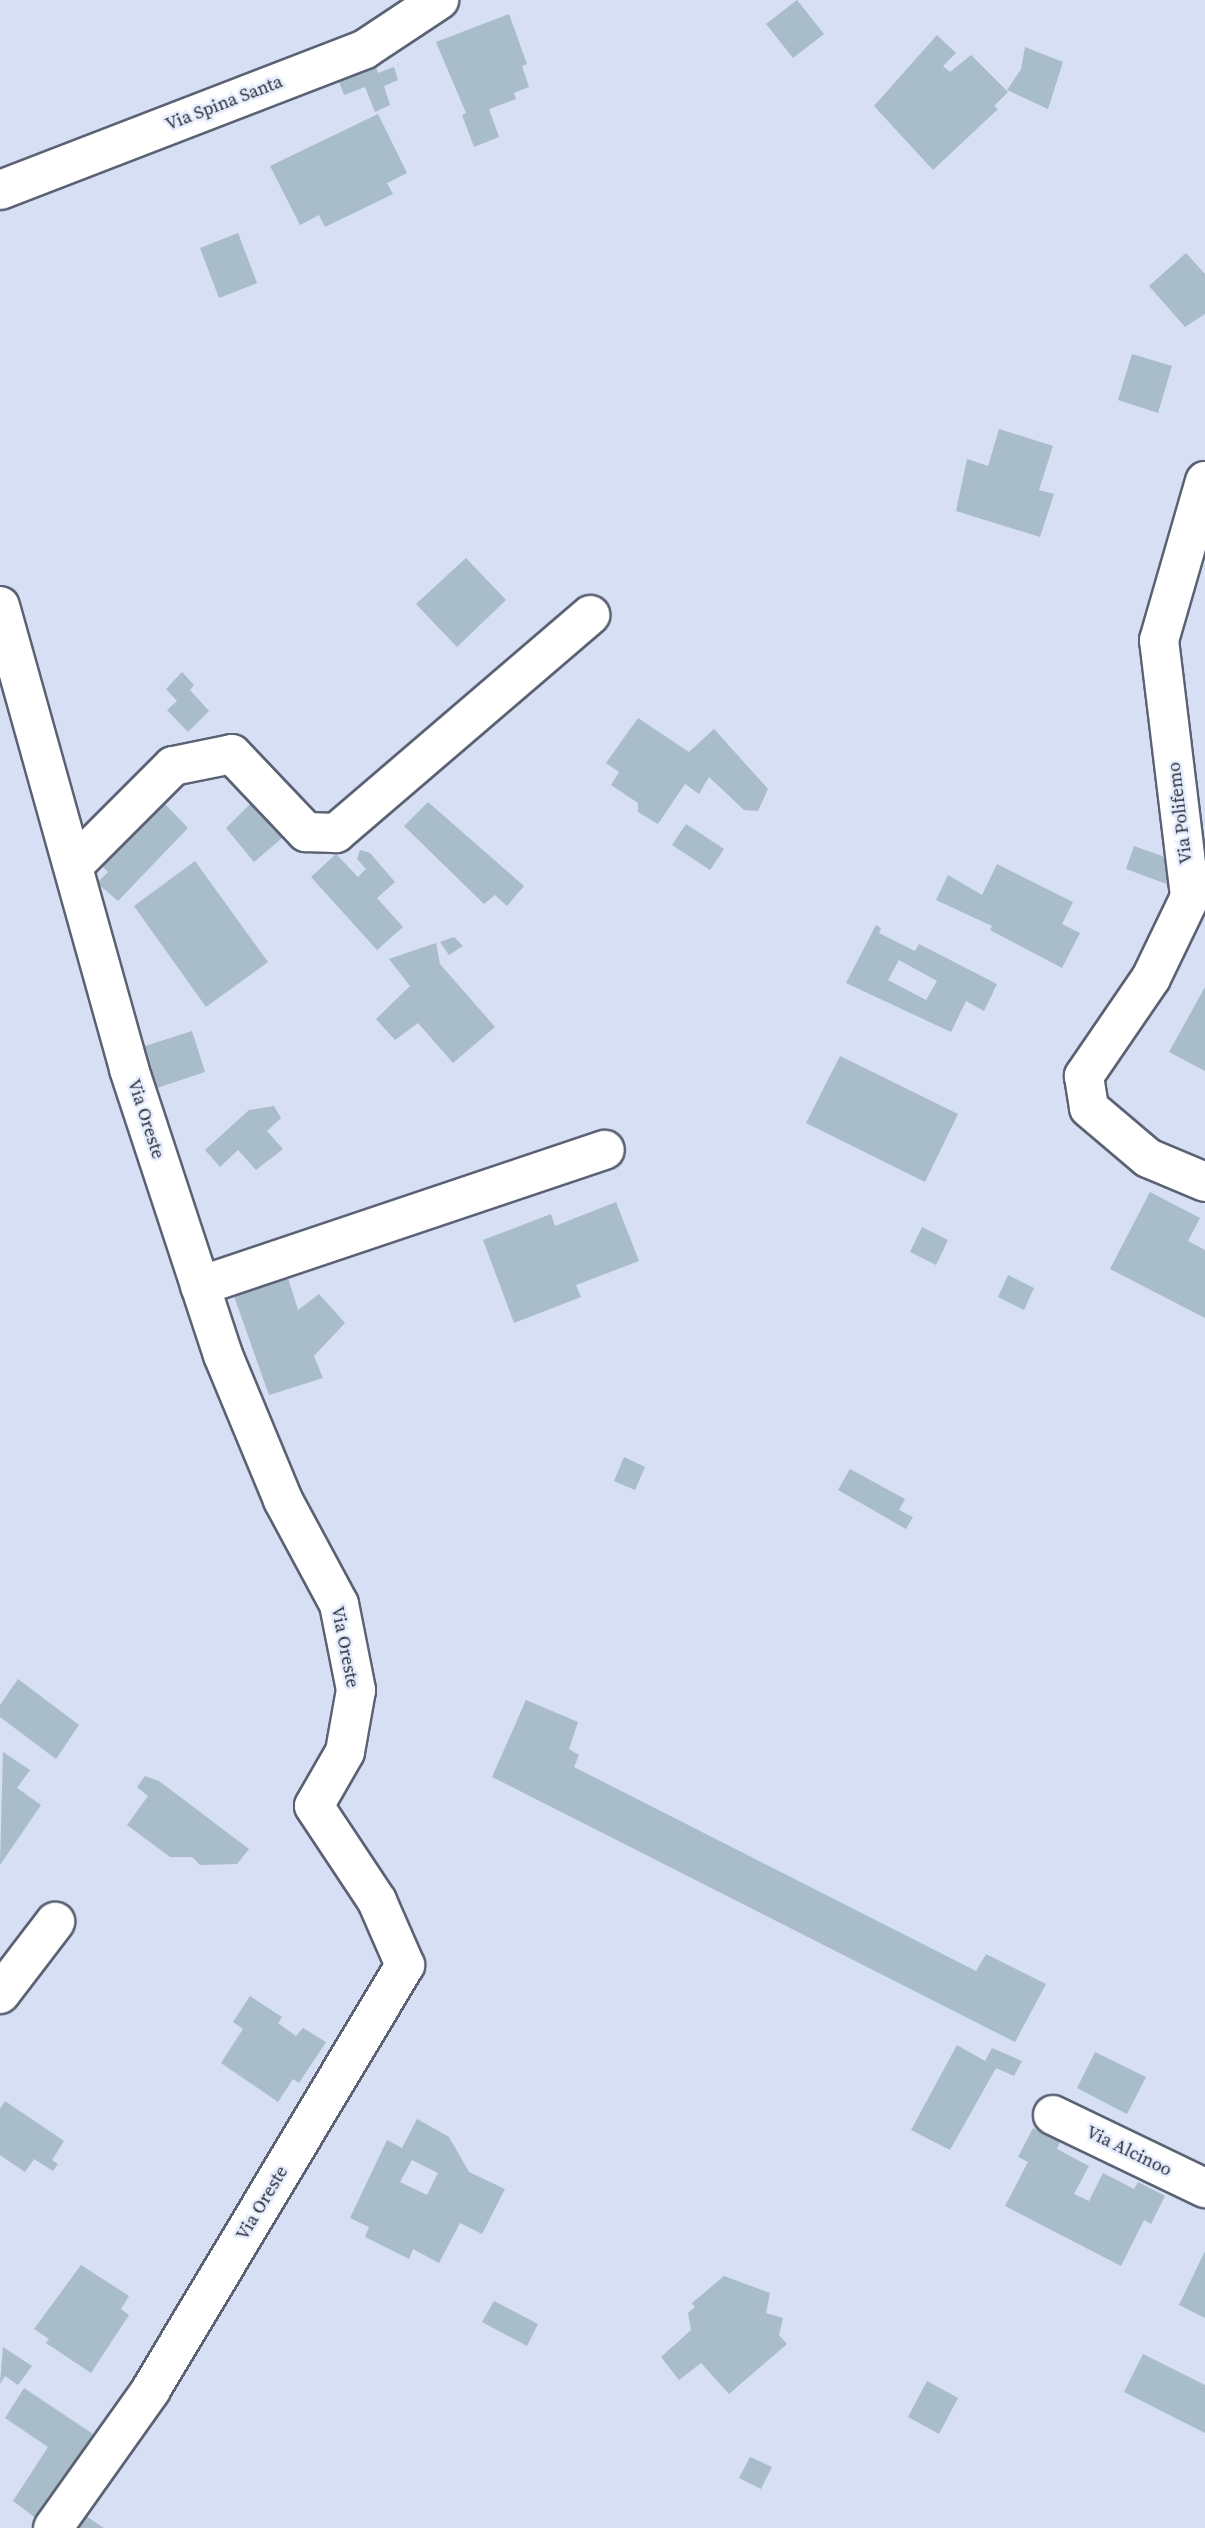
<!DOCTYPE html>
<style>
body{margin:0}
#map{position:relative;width:1205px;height:2528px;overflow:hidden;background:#d6dff3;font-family:"Source Serif 4",serif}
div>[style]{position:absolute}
.building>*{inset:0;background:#a9bcca}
.roads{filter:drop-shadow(2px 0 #5a6273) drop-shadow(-2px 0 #5a6273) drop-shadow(0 2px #5a6273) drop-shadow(0 -2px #5a6273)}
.minor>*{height:38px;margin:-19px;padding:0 19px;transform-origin:19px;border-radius:19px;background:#fff}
span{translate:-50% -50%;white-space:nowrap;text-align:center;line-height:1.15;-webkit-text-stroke:5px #e5ecfd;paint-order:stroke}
.street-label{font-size:18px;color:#2b2f37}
</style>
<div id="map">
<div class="building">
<i style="clip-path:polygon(797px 0,824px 34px,793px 58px,766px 24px)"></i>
<i style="clip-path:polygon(509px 14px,527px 64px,522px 66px,529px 87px,514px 93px,516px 99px,489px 109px,499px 137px,474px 147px,462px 115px,466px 113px,436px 42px)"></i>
<i style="clip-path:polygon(937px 35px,956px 53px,943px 66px,950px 72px,971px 55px,1008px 92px,994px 106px,998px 109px,933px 170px,874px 106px)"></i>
<i style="clip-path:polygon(1025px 47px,1063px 62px,1048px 109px,1007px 90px,1021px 69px)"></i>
<i style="clip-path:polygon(375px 64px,378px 73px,394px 67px,398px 80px,384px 86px,390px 105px,375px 112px,365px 87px,344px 95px,338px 79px)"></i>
<i style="clip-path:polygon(378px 114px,407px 173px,387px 183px,393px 194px,325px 227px,319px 215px,300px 225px,270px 166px)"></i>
<i style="clip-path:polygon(238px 233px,257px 283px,219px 298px,200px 248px)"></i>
<i style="clip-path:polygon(1186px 253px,1205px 274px,1205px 314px,1185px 327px,1149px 286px)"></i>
<i style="clip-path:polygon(1132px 354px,1172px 366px,1158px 413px,1118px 400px)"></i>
<i style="clip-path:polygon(999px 429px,1053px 446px,1039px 490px,1054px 494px,1040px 537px,956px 511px,967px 459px,988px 466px)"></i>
<i style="clip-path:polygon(466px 558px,506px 600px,457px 647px,416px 604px)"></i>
<i style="clip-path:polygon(182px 672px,194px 685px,190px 690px,209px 711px,188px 732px,167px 710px,177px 701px,166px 689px)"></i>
<i style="clip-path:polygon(638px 718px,689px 752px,714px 729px,768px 789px,758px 811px,744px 810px,709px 777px,699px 794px,685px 784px,658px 824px,638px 812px,638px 803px,611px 785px,619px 772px,606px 763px)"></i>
<i style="clip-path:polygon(254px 800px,288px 833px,254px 862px,226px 828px)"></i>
<i style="clip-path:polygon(428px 802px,524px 886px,507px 906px,495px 895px,484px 904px,404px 826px)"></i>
<i style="clip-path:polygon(165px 804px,188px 828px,118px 901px,97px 883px,108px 872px,101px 865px)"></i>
<i style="clip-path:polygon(686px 824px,724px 849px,710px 870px,672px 845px)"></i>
<i style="clip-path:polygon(1134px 846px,1165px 857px,1172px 886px,1126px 869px)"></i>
<i style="clip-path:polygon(360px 850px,370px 853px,395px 882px,377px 898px,403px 927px,377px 950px,311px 877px,336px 854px,358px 877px,366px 869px,357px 859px)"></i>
<i style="clip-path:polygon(195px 861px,268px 962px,206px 1007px,134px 906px)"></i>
<i style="clip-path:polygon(997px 864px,1073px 902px,1062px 924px,1080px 933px,1062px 968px,990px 930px,992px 926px,936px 900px,948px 875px,982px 895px)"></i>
<i style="clip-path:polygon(evenodd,876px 925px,881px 928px,879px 933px,915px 951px,919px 944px,997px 984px,984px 1011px,966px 1001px,951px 1032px,846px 983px,876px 925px,899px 960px,937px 981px,926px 1000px,888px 980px,899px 960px)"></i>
<i style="clip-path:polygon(454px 937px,463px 946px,449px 955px,440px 942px)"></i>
<i style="clip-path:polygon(436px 943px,440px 964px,495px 1027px,453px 1063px,418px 1023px,395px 1040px,376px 1019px,410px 986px,389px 959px)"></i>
<i style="clip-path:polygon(1205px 987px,1205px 1071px,1169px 1052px)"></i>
<i style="clip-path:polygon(192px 1031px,205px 1072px,151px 1090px,139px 1048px)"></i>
<i style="clip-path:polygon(840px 1056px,958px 1114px,925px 1182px,806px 1123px)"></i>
<i style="clip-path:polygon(274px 1106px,281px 1118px,267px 1131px,283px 1149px,256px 1170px,238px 1150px,220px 1167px,205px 1150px,249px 1110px)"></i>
<i style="clip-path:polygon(1150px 1192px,1200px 1218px,1188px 1241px,1205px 1250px,1205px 1318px,1110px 1269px)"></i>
<i style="clip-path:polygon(616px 1202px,639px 1261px,576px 1285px,581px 1297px,514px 1323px,483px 1240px,551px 1214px,555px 1226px)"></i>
<i style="clip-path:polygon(922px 1227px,948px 1240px,936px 1265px,910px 1252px)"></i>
<i style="clip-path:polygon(284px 1265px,298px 1310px,319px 1294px,345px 1323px,314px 1356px,323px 1378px,269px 1395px,230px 1285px)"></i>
<i style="clip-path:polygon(1008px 1275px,1034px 1288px,1024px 1310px,998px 1297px)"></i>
<i style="clip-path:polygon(624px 1457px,645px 1467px,635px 1490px,614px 1481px)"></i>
<i style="clip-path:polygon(850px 1469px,905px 1499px,899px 1510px,913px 1517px,906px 1529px,838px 1490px)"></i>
<i style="clip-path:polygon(18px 1679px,79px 1725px,56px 1759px,0 1717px,0 1705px)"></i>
<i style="clip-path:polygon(526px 1700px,578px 1722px,569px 1749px,579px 1755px,574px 1767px,976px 1971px,986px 1954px,1046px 1984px,1015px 2042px,492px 1777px)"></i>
<i style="clip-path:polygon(3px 1752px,30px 1770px,17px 1788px,41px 1805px,0 1865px)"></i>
<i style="clip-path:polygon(145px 1776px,159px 1781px,249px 1849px,237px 1864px,200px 1865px,192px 1857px,170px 1857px,127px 1825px,148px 1796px,137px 1787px)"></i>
<i style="clip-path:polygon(250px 1996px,282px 2017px,278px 2023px,296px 2036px,303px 2028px,326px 2042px,299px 2083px,293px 2079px,278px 2102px,221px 2063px,243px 2029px,233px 2022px)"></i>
<i style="clip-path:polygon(957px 2045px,985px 2061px,992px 2048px,1022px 2061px,1014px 2076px,996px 2068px,950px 2150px,911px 2130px)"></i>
<i style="clip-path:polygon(1095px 2052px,1146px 2077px,1127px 2114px,1077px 2088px)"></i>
<i style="clip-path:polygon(5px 2101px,64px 2141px,52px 2160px,58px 2164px,53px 2171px,34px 2159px,25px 2172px,0 2155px,0 2109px)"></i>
<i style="clip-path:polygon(evenodd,417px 2119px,449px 2137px,469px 2172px,505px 2189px,482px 2234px,460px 2223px,439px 2263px,413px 2249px,409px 2259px,365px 2237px,369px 2227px,350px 2218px,387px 2140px,402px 2148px,417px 2119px,412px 2160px,438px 2173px,427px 2195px,400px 2182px,412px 2160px)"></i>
<i style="clip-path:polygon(1033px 2128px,1060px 2142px,1057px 2149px,1089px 2166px,1074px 2194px,1089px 2201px,1103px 2173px,1134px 2189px,1138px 2182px,1165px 2196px,1151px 2224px,1144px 2220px,1121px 2266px,1005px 2206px,1028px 2162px,1018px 2157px)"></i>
<i style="clip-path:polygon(1205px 2251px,1205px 2318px,1179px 2305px)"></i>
<i style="clip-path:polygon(81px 2265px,129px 2296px,121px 2309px,129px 2315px,91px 2373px,46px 2343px,49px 2339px,34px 2329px)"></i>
<i style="clip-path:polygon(724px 2276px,770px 2293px,766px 2313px,783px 2318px,779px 2335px,787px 2344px,729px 2394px,701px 2363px,679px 2380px,661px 2357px,691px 2330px,688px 2313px,695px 2307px,692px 2303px)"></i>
<i style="clip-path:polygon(494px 2301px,538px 2324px,527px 2346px,482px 2322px)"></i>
<i style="clip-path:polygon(3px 2347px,32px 2366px,18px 2385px,5px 2376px,0 2384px)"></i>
<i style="clip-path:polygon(1143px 2354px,1205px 2385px,1205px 2433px,1124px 2392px)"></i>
<i style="clip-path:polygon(927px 2381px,958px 2398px,939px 2434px,908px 2417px)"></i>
<i style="clip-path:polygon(24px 2388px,93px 2434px,37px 2519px,13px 2501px,48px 2447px,5px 2418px)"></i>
<i style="clip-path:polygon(750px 2457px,772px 2467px,761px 2489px,739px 2478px)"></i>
<i style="clip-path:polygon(71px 2506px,104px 2528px,57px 2528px)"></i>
</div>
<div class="roads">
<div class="minor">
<i style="left:0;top:190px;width:391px;rotate:-21.1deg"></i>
<i style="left:365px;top:49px;width:89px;rotate:-33.5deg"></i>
<i style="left:1205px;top:481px;width:166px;rotate:106.1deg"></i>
<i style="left:1159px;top:640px;width:259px;rotate:83.1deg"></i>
<i style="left:1190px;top:897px;width:90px;rotate:115.7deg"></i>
<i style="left:1151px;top:978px;width:119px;rotate:124.4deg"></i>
<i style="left:1084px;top:1076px;width:32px;rotate:81deg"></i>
<i style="left:1089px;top:1108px;width:77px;rotate:40.3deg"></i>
<i style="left:1148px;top:1158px;width:62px;rotate:22.8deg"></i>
<i style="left:0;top:606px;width:481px;rotate:74.4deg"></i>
<i style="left:129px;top:1069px;width:301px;rotate:71.8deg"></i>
<i style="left:223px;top:1355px;width:157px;rotate:67.5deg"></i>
<i style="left:283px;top:1500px;width:118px;rotate:61.7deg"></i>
<i style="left:339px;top:1604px;width:88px;rotate:78.8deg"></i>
<i style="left:356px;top:1690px;width:63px;rotate:100.1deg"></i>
<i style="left:345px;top:1752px;width:62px;rotate:119.9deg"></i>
<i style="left:314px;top:1806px;width:114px;rotate:56.4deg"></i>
<i style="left:377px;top:1901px;width:70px;rotate:66.4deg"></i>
<i style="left:405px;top:1965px;width:495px;rotate:120.9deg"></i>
<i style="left:151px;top:2390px;width:169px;rotate:125.4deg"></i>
<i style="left:74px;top:865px;width:140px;rotate:-45deg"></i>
<i style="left:173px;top:766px;width:60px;rotate:-11.5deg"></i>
<i style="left:232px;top:754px;width:108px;rotate:46.5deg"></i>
<i style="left:306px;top:832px;width:30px;rotate:2deg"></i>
<i style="left:336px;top:833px;width:335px;rotate:-40.6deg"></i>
<i style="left:200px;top:1286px;width:427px;rotate:-18.6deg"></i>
<i style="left:0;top:1994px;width:91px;rotate:-52.6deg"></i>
<i style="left:1053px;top:2115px;width:169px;rotate:25.7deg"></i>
</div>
</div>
<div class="street-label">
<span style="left:224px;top:103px;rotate:-21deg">Via Spina Santa</span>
<span style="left:1180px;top:813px;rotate:-97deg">Via Polifemo</span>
<span style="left:146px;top:1119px;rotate:72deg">Via Oreste</span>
<span style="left:345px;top:1647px;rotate:79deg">Via Oreste</span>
<span style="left:1129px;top:2151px;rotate:26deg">Via Alcinoo</span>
<span style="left:262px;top:2203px;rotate:-59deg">Via Oreste</span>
</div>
</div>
